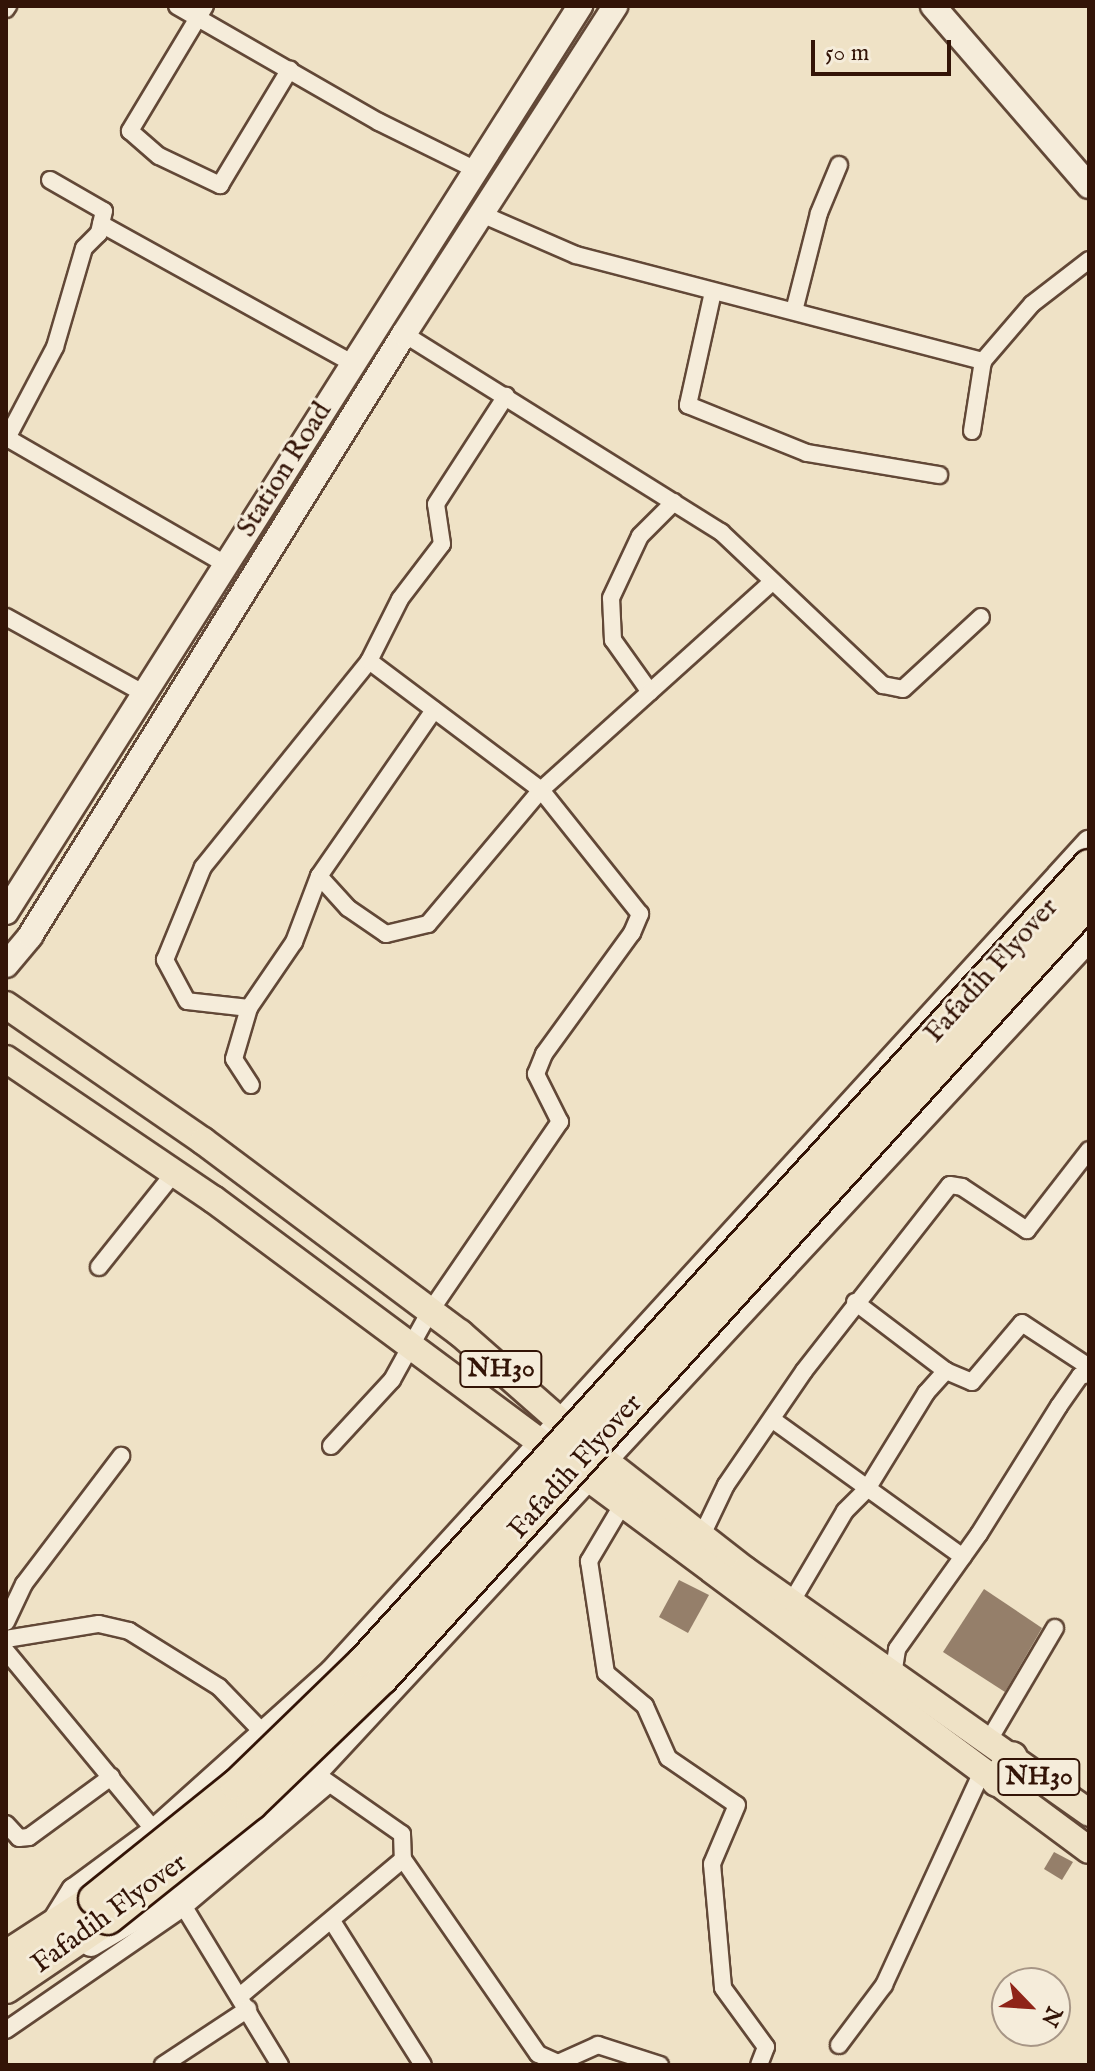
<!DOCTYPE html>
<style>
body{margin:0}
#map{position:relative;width:1095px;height:2071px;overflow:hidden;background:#efe2c6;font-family:"IM FELL English",serif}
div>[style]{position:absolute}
.building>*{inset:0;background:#957f6a}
.roads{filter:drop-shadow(2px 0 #624837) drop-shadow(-2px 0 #624837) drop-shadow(0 2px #624837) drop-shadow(0 -2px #624837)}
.street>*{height:16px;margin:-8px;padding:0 8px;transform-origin:8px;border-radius:8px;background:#f5ecda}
.secondary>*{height:24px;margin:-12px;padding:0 12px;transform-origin:12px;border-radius:12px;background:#f5ecda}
.primary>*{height:26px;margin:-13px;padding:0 13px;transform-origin:13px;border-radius:13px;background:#efe2c6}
.highway>*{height:30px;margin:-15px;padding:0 15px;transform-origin:15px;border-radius:15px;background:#efe2c6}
.bridges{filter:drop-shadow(2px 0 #331407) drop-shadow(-2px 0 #331407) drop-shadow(0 2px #331407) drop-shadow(0 -2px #331407)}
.highway-bridge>*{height:30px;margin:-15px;padding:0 15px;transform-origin:15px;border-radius:15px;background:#efe2c6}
span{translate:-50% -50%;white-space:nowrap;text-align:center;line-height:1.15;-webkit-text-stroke:6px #f5ecda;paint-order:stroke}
.shield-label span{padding:2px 6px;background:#f5ecda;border:2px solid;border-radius:6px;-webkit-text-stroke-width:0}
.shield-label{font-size:26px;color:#331407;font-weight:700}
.street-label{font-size:28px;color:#331407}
.frame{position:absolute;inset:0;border:8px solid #331407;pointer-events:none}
.north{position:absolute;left:991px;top:1967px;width:80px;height:80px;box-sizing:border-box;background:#f5ecda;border:2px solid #a79686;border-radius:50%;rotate:115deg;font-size:22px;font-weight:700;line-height:32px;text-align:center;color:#331407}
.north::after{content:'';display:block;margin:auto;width:28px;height:36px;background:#8f2418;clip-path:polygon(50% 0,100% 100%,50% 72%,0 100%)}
.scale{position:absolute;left:811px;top:40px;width:140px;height:36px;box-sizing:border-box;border:4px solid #331407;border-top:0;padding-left:10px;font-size:24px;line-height:28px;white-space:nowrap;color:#331407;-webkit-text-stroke:6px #f5ecda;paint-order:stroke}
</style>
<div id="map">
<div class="building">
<i style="clip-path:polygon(679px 1580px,709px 1595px,688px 1633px,659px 1617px)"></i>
<i style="clip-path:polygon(984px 1589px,1042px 1628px,1005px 1692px,943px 1652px)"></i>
<i style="clip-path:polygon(1054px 1852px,1073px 1862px,1062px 1880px,1044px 1869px)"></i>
</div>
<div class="roads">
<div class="street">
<i style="left:177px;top:6px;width:233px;rotate:29.9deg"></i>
<i style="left:379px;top:122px;width:108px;rotate:26.3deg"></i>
<i style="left:205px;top:6px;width:146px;rotate:121deg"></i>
<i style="left:130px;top:131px;width:38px;rotate:41deg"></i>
<i style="left:159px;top:156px;width:68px;rotate:25.4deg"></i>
<i style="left:220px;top:185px;width:135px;rotate:-58.9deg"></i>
<i style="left:6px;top:9px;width:4px;rotate:-56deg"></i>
<i style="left:50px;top:180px;width:62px;rotate:29.9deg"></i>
<i style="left:104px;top:211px;width:23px;rotate:103deg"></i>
<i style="left:99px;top:233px;width:21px;rotate:135deg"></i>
<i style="left:84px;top:248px;width:103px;rotate:106.3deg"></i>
<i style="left:55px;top:347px;width:103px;rotate:117.8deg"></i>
<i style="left:7px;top:438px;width:252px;rotate:30deg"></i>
<i style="left:484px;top:215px;width:100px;rotate:23.5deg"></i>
<i style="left:576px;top:255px;width:421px;rotate:14.6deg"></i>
<i style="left:101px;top:224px;width:289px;rotate:29deg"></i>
<i style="left:713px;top:292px;width:116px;rotate:102.5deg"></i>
<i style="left:688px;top:405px;width:128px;rotate:22deg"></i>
<i style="left:807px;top:453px;width:134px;rotate:9.5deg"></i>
<i style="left:794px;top:311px;width:101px;rotate:-75.7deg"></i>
<i style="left:819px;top:213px;width:52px;rotate:-67.4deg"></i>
<i style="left:404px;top:334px;width:374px;rotate:32deg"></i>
<i style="left:721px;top:532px;width:223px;rotate:43.4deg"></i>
<i style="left:883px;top:685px;width:20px;rotate:11deg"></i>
<i style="left:903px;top:689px;width:106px;rotate:-42.7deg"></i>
<i style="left:972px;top:431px;width:71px;rotate:-81.1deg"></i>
<i style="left:983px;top:361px;width:75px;rotate:-49.3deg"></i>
<i style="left:1032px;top:304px;width:72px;rotate:-37.7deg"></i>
<i style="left:6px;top:617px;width:159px;rotate:29deg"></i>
<i style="left:650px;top:692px;width:64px;rotate:-125.4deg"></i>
<i style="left:613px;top:640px;width:42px;rotate:-92.7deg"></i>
<i style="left:611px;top:598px;width:68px;rotate:-64.9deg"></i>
<i style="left:640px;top:536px;width:48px;rotate:-45deg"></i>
<i style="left:434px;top:710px;width:202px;rotate:124.7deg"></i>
<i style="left:319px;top:876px;width:43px;rotate:47.8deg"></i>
<i style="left:348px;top:908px;width:46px;rotate:34.4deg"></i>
<i style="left:386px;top:934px;width:43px;rotate:-13.4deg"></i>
<i style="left:428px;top:924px;width:175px;rotate:-49.9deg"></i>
<i style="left:541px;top:790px;width:311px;rotate:-42deg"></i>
<i style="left:319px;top:876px;width:71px;rotate:110.7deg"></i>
<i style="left:294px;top:942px;width:80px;rotate:124.3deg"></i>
<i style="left:249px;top:1008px;width:62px;rotate:-173.6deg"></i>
<i style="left:187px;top:1001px;width:47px;rotate:-118.2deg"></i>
<i style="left:165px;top:960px;width:100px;rotate:-67.8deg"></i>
<i style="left:203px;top:867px;width:265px;rotate:-51.1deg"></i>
<i style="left:249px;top:1008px;width:53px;rotate:106.4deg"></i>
<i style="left:234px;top:1059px;width:31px;rotate:57deg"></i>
<i style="left:99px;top:1267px;width:120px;rotate:-51.4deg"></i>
<i style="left:855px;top:1302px;width:114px;rotate:37.2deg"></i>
<i style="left:946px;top:1371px;width:28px;rotate:23deg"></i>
<i style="left:972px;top:1382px;width:77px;rotate:-49.7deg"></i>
<i style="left:1022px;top:1323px;width:80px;rotate:33.3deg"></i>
<i style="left:773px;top:1420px;width:234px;rotate:35.8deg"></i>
<i style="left:331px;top:1446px;width:90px;rotate:-47.3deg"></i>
<i style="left:392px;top:1380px;width:77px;rotate:-61.1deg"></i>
<i style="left:429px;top:1313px;width:232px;rotate:-55.6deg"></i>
<i style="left:560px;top:1122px;width:54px;rotate:-116.6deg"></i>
<i style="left:536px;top:1074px;width:22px;rotate:-68deg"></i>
<i style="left:544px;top:1054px;width:150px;rotate:-54deg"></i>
<i style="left:632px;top:933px;width:21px;rotate:-67deg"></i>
<i style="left:640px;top:914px;width:159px;rotate:-128.6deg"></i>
<i style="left:541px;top:790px;width:215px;rotate:-143.1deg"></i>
<i style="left:369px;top:661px;width:69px;rotate:-63.4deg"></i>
<i style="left:400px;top:599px;width:69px;rotate:-52.6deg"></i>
<i style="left:442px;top:544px;width:40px;rotate:-98.5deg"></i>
<i style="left:436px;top:504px;width:129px;rotate:-57.1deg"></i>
<i style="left:624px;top:1502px;width:69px;rotate:120.7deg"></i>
<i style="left:589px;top:1561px;width:113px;rotate:81.4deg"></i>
<i style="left:606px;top:1673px;width:51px;rotate:40.2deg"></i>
<i style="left:645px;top:1706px;width:57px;rotate:66.1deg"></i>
<i style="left:668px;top:1758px;width:83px;rotate:34.3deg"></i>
<i style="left:737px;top:1805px;width:64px;rotate:113deg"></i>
<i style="left:712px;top:1864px;width:124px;rotate:84.9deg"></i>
<i style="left:723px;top:1988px;width:73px;rotate:53.9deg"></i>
<i style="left:766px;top:2047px;width:19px;rotate:111deg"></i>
<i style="left:702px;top:1535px;width:55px;rotate:-64.4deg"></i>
<i style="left:726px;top:1485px;width:138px;rotate:-55.6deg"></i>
<i style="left:804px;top:1371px;width:236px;rotate:-51.9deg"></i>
<i style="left:950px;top:1185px;width:12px;rotate:9deg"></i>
<i style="left:962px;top:1187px;width:78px;rotate:33.5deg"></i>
<i style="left:1027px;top:1230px;width:101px;rotate:-52.2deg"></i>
<i style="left:792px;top:1601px;width:104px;rotate:-59.5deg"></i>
<i style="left:845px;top:1511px;width:31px;rotate:-45deg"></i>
<i style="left:867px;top:1489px;width:113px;rotate:-58.4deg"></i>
<i style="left:926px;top:1393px;width:30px;rotate:-48deg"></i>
<i style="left:6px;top:1622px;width:42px;rotate:-64.7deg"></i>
<i style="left:24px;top:1584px;width:161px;rotate:-52.8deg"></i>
<i style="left:6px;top:1639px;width:94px;rotate:-9.2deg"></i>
<i style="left:99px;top:1624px;width:31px;rotate:13deg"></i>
<i style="left:129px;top:1631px;width:106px;rotate:31.9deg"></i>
<i style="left:219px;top:1687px;width:71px;rotate:46.1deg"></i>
<i style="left:6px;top:1651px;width:234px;rotate:50.4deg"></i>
<i style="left:893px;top:1675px;width:26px;rotate:-81deg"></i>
<i style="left:897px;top:1649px;width:141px;rotate:-54.5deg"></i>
<i style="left:979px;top:1534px;width:151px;rotate:-58deg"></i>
<i style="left:1059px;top:1406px;width:37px;rotate:-55deg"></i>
<i style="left:1080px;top:1376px;width:9px;rotate:-13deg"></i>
<i style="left:989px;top:1740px;width:130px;rotate:-59.5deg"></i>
<i style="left:306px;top:1767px;width:117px;rotate:34.9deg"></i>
<i style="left:402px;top:1834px;width:25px;rotate:88deg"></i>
<i style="left:403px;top:1859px;width:237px;rotate:55.3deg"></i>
<i style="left:538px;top:2054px;width:22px;rotate:24deg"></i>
<i style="left:558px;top:2063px;width:44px;rotate:-24.2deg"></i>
<i style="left:598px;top:2045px;width:65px;rotate:17.9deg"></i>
<i style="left:6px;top:1824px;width:19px;rotate:47deg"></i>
<i style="left:19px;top:1838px;width:10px;rotate:-6deg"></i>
<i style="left:29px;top:1837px;width:102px;rotate:-36.2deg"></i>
<i style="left:184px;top:1907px;width:185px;rotate:58.7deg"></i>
<i style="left:332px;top:1921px;width:170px;rotate:57.7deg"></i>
<i style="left:240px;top:1996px;width:213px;rotate:-40deg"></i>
<i style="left:6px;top:2030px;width:216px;rotate:-34.6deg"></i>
<i style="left:184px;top:1907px;width:190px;rotate:-40.3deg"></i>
<i style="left:839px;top:2045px;width:75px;rotate:-53.1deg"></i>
<i style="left:884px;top:1985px;width:237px;rotate:-65.3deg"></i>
<i style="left:163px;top:2065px;width:102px;rotate:-33.4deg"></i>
</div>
<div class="secondary">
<i style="left:933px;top:6px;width:238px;rotate:49.1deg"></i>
<i style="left:6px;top:912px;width:1073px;rotate:-57.64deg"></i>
<i style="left:6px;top:965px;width:38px;rotate:-50deg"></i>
<i style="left:30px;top:936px;width:709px;rotate:-58.15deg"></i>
<i style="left:404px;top:334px;width:390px;rotate:-57.2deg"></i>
<i style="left:55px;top:1921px;width:36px;rotate:-58deg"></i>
<i style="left:74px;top:1891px;width:101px;rotate:-36.5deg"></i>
<i style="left:155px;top:1831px;width:238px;rotate:-41.9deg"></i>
<i style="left:332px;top:1672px;width:1123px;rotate:-47.6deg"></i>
<i style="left:91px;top:1944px;width:104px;rotate:-30.5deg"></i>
<i style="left:181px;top:1891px;width:162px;rotate:-41deg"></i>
<i style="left:303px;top:1785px;width:1155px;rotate:-47.11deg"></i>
</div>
<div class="primary">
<i style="left:6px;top:1005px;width:239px;rotate:34.6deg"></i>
<i style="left:203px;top:1141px;width:321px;rotate:36.8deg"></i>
<i style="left:460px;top:1333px;width:192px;rotate:41.4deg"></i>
<i style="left:604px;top:1460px;width:179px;rotate:38deg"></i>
<i style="left:745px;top:1570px;width:421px;rotate:35.2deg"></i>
<i style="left:6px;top:1059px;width:250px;rotate:34.1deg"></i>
<i style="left:213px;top:1199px;width:1091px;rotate:36.62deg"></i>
</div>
<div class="highway">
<i style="left:997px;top:1781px;width:28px;rotate:-58deg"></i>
<i style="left:6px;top:1956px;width:105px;rotate:-32.9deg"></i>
<i style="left:6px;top:1988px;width:123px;rotate:-34.1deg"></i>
</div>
</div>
<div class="bridges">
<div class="highway-bridge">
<i style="left:94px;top:1899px;width:182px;rotate:-38.8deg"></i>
<i style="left:236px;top:1785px;width:177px;rotate:-44.1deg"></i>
<i style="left:363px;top:1662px;width:1078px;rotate:-47.67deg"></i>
<i style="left:108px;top:1919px;width:184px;rotate:-38.6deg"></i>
<i style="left:252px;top:1804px;width:180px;rotate:-43.9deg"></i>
<i style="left:382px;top:1679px;width:1051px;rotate:-47.7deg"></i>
</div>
</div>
<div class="shield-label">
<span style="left:501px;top:1369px">NH30</span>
<span style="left:1039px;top:1777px">NH30</span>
</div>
<div class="street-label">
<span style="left:285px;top:470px;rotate:-58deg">Station Road</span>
<span style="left:992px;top:971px;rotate:-48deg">Fafadih Flyover</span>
<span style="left:576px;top:1467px;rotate:-48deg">Fafadih Flyover</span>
<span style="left:110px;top:1914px;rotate:-36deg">Fafadih Flyover</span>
</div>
<div class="frame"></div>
<div class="north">N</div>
<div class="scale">50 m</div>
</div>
